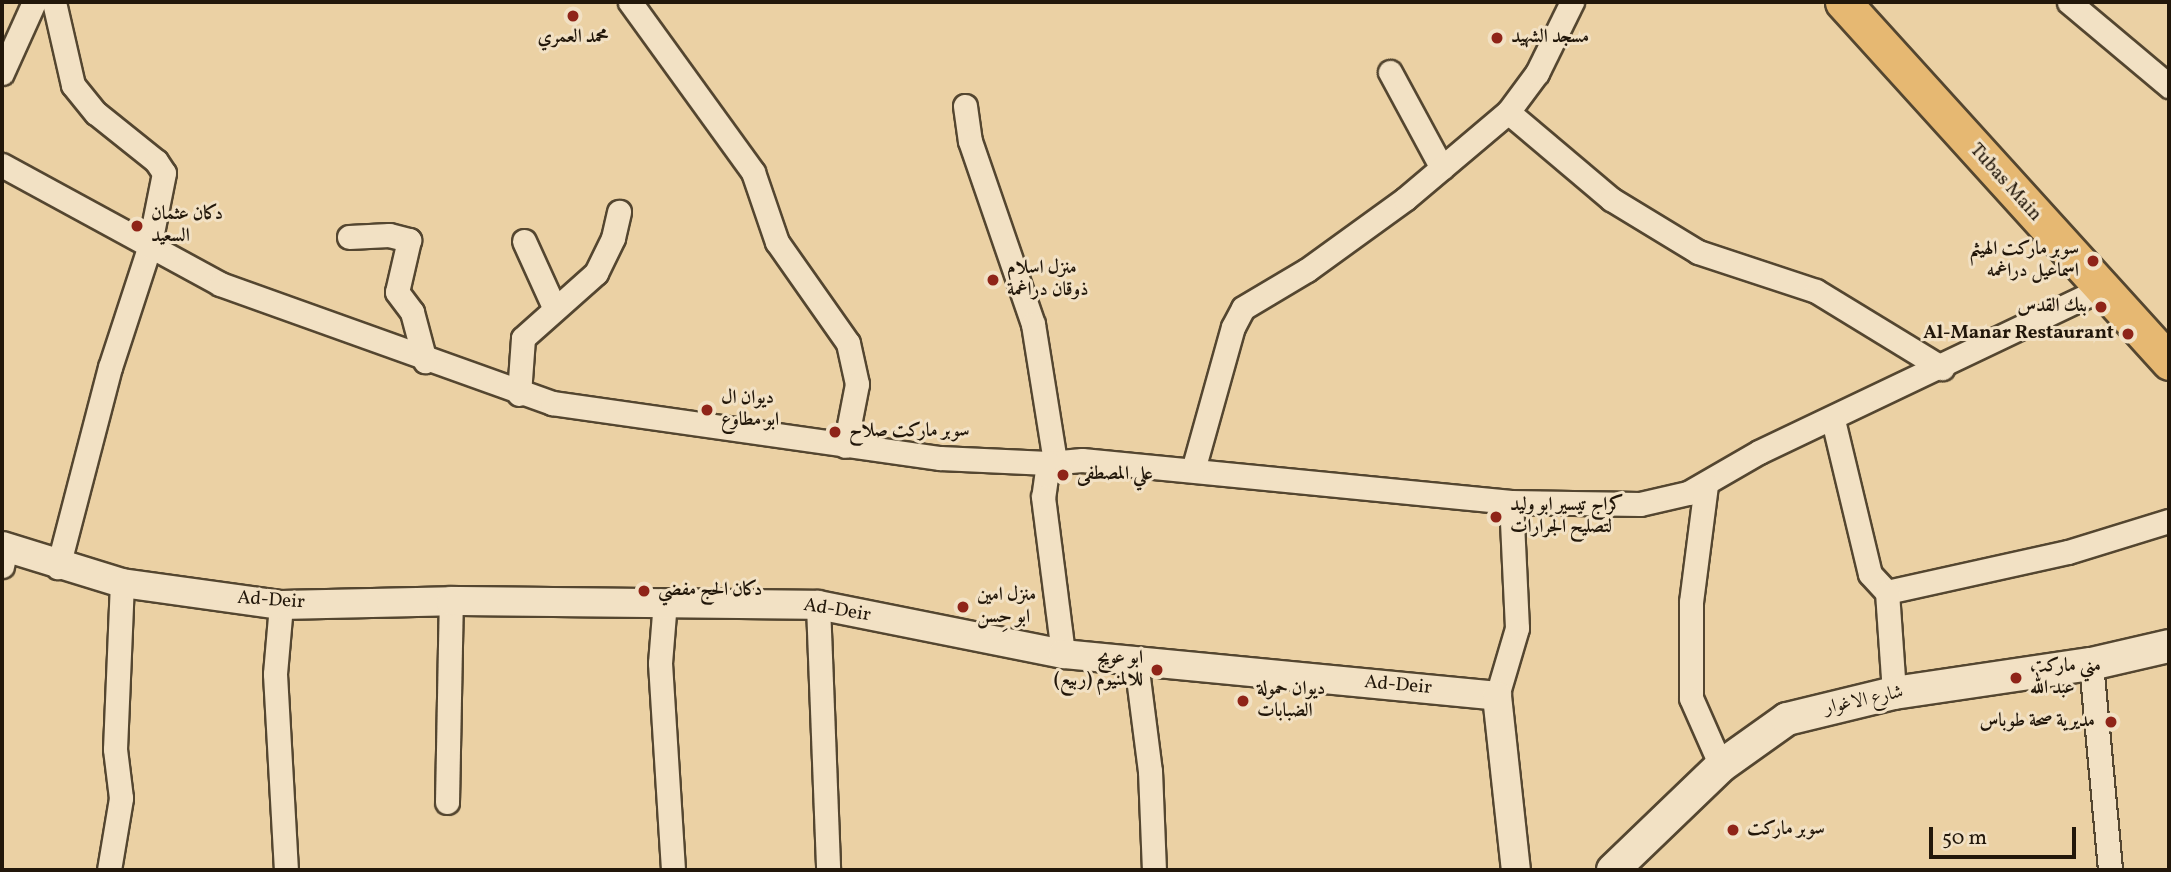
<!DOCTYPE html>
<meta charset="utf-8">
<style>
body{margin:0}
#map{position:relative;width:2171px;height:872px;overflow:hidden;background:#ebd1a4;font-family:Vollkorn,Amiri,serif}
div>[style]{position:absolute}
.roads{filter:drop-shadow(2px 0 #544630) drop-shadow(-2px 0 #544630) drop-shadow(0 2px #544630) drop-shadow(0 -2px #544630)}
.minor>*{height:23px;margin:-11.5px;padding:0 11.5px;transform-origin:11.5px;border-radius:11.5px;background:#f2e1c4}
.tertiary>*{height:28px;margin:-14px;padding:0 14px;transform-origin:14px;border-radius:14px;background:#f2e1c4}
.secondary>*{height:32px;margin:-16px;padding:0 16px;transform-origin:16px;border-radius:16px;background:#f2e1c4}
.primary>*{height:35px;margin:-17.5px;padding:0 17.5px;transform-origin:17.5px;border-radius:17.5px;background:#e6b872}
.dots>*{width:19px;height:19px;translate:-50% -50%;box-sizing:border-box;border:4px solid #f2e1c4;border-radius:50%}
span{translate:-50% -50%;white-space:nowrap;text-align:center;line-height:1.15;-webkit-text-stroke:6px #f2e1c4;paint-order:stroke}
.poi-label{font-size:19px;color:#22170a;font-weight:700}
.left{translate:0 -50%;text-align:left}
.right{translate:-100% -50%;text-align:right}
.street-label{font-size:19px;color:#22170a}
.frame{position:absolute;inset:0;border:4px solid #22170a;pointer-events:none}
.scale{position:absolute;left:1929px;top:827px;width:147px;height:32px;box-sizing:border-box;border:4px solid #22170a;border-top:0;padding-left:9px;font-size:21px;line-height:24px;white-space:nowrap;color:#22170a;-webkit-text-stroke:5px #f2e1c4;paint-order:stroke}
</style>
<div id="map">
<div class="roads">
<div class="minor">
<i style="left:54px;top:2px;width:85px;rotate:77.1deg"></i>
<i style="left:73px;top:85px;width:36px;rotate:51deg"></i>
<i style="left:96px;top:113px;width:77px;rotate:38.7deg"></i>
<i style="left:156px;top:161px;width:14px;rotate:56deg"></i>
<i style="left:164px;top:173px;width:76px;rotate:101.3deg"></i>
<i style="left:149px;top:248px;width:125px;rotate:108.1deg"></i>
<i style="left:110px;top:367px;width:207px;rotate:104.6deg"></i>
<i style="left:630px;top:2px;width:210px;rotate:54.1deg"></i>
<i style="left:753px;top:172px;width:74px;rotate:71.1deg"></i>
<i style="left:777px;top:242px;width:123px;rotate:54.9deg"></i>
<i style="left:848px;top:343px;width:42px;rotate:77.6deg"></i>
<i style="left:857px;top:384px;width:63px;rotate:101deg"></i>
<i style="left:2069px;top:2px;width:131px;rotate:40deg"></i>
<i style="left:1390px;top:72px;width:109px;rotate:61.6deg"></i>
<i style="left:2px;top:73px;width:78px;rotate:-65.7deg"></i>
<i style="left:965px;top:106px;width:35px;rotate:82deg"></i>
<i style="left:970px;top:141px;width:194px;rotate:71deg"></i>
<i style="left:1033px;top:324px;width:140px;rotate:80.9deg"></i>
<i style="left:1508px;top:112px;width:135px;rotate:40.2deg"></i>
<i style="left:1611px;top:199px;width:102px;rotate:31.3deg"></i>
<i style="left:1698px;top:252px;width:124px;rotate:18.3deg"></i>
<i style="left:1816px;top:291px;width:148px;rotate:31.4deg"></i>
<i style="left:2px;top:165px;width:248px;rotate:28.6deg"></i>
<i style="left:220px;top:284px;width:353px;rotate:19.7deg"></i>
<i style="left:552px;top:403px;width:392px;rotate:8.1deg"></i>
<i style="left:940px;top:458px;width:108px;rotate:2.7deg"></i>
<i style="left:1048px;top:463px;width:34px;rotate:-5deg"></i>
<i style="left:1082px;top:460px;width:431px;rotate:5.6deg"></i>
<i style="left:1511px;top:502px;width:129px;rotate:0.9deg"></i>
<i style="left:1640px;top:504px;width:49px;rotate:-12.9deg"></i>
<i style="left:1688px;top:493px;width:82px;rotate:-30deg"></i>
<i style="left:1759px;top:452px;width:378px;rotate:-25.5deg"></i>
<i style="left:349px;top:237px;width:40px;rotate:-2.9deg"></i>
<i style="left:389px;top:235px;width:21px;rotate:14deg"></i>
<i style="left:409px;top:240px;width:53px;rotate:103deg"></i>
<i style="left:397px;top:292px;width:25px;rotate:53deg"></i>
<i style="left:412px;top:312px;width:51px;rotate:75.1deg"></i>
<i style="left:524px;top:241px;width:72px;rotate:65.6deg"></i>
<i style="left:519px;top:394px;width:56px;rotate:-85.9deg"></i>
<i style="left:523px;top:338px;width:98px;rotate:-41.7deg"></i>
<i style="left:596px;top:273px;width:39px;rotate:-64deg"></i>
<i style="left:613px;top:238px;width:27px;rotate:-77deg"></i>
<i style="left:1833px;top:420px;width:158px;rotate:76.5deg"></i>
<i style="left:1870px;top:574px;width:25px;rotate:47deg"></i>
<i style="left:1887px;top:592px;width:185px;rotate:-12.5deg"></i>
<i style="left:2068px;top:552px;width:106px;rotate:-17.1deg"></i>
<i style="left:1048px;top:463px;width:34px;rotate:98deg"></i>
<i style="left:1043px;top:497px;width:158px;rotate:82.7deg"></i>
<i style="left:1193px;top:470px;width:148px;rotate:-74.4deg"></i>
<i style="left:1233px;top:327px;width:21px;rotate:-62deg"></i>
<i style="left:1243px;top:308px;width:74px;rotate:-30.7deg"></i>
<i style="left:1307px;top:270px;width:121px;rotate:-35.9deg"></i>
<i style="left:1405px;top:199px;width:135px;rotate:-40.2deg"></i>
<i style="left:1508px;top:112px;width:49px;rotate:-53.4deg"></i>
<i style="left:1537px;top:73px;width:79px;rotate:-63.8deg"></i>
<i style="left:1706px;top:485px;width:118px;rotate:97.3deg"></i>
<i style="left:1691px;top:602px;width:96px;rotate:90deg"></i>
<i style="left:1691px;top:698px;width:74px;rotate:66.2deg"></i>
<i style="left:2px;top:566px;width:18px;rotate:-77deg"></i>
<i style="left:1887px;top:592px;width:101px;rotate:86deg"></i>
<i style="left:665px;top:601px;width:62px;rotate:94.6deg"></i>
<i style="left:660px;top:663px;width:207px;rotate:86.4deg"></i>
<i style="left:281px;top:605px;width:69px;rotate:95deg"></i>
<i style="left:275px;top:674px;width:196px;rotate:86.8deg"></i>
<i style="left:818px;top:605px;width:265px;rotate:87.8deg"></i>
<i style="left:1136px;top:662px;width:110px;rotate:82.7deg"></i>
<i style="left:1150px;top:771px;width:99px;rotate:87.7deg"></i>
<i style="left:2091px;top:664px;width:207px;rotate:84.7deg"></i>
<i style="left:1497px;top:696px;width:71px;rotate:-73.6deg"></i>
<i style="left:1517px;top:628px;width:126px;rotate:-92.7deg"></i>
<i style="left:447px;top:802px;width:201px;rotate:-88.9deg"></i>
<i style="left:109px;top:870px;width:73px;rotate:-80.5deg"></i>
<i style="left:121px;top:798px;width:49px;rotate:-97deg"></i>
<i style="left:115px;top:749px;width:166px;rotate:-87.6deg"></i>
</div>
<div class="tertiary">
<i style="left:2px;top:546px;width:126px;rotate:17.1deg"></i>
<i style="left:122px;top:583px;width:161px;rotate:7.9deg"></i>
<i style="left:281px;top:605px;width:170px;rotate:-1.3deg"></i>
<i style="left:451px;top:601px;width:367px;rotate:0.6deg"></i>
<i style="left:818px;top:605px;width:250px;rotate:11.3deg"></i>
<i style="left:1063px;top:654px;width:436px;rotate:5.5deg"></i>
<i style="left:1497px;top:696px;width:175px;rotate:83.8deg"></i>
</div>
<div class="secondary">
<i style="left:1613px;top:870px;width:150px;rotate:-43.9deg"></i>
<i style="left:1721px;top:766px;width:81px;rotate:-35.5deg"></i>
<i style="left:1787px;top:719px;width:110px;rotate:-13.7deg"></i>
<i style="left:1894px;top:693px;width:199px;rotate:-8.4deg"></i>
<i style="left:2091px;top:664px;width:80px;rotate:-13deg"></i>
</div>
<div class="primary">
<i style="left:1843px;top:2px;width:486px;rotate:47.8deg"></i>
</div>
</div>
<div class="dots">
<i style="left:573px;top:16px;background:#8f2418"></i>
<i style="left:1497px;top:38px;background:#8f2418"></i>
<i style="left:137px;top:226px;background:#8f2418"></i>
<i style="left:2093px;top:261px;background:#8f2418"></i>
<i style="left:993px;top:280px;background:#8f2418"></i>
<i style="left:2101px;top:307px;background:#8f2418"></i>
<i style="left:2128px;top:334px;background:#8f2418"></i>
<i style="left:707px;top:410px;background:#8f2418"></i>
<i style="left:835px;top:432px;background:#8f2418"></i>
<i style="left:1063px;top:475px;background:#8f2418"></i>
<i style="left:1496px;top:517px;background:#8f2418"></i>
<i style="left:644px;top:591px;background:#8f2418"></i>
<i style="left:963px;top:607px;background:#8f2418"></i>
<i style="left:1157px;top:670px;background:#8f2418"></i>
<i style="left:2016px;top:678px;background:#8f2418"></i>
<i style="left:1243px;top:701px;background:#8f2418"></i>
<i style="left:2111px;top:722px;background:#8f2418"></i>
<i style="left:1733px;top:830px;background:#8f2418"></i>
</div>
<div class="poi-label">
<span style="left:573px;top:38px">محمد العمري</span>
<span class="left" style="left:1511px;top:38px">مسجد الشهيد</span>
<span class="left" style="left:151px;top:226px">دكان عثمان<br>السعيد</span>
<span class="right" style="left:2079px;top:261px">سوبر ماركت الهيثم<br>اسماعيل دراغمه</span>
<span class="left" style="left:1007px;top:280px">منزل اسلام<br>ذوقان دراغمة</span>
<span class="right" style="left:2087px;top:307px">بنك القدس</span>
<span class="right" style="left:2114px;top:334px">Al-Manar Restaurant</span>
<span class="left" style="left:721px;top:410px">ديوان ال<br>ابو مطاوع</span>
<span class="left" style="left:849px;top:432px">سوبر ماركت صلاح</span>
<span class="left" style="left:1077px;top:475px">علي المصطفى</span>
<span class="left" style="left:1510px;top:517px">كراج تيسير ابو وليد<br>لتصليح الجرارات</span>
<span class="left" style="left:658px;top:591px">دكان الحج مفضي</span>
<span class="left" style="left:977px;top:607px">منزل امين<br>ابو حِسن</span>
<span class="right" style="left:1143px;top:670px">ابو عويج<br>للالمنيوم (ربيع)</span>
<span class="left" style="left:2030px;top:678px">مني ماركت<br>عبد الله</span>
<span class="left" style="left:1257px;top:701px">ديوان حمولة<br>الضبابات</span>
<span class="right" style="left:2095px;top:722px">مديرية صحة طوباس</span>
<span class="left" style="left:1747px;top:830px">سوبر ماركت</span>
</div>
<div class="street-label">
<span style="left:2005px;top:183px;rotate:48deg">Tubas Main</span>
<span style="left:271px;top:601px;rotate:4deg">Ad-Deir</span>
<span style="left:837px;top:611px;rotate:9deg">Ad-Deir</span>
<span style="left:1398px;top:686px;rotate:5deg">Ad-Deir</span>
<span style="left:1864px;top:701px;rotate:-12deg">شارع الاغوار</span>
</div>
<div class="frame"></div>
<div class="scale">50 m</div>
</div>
